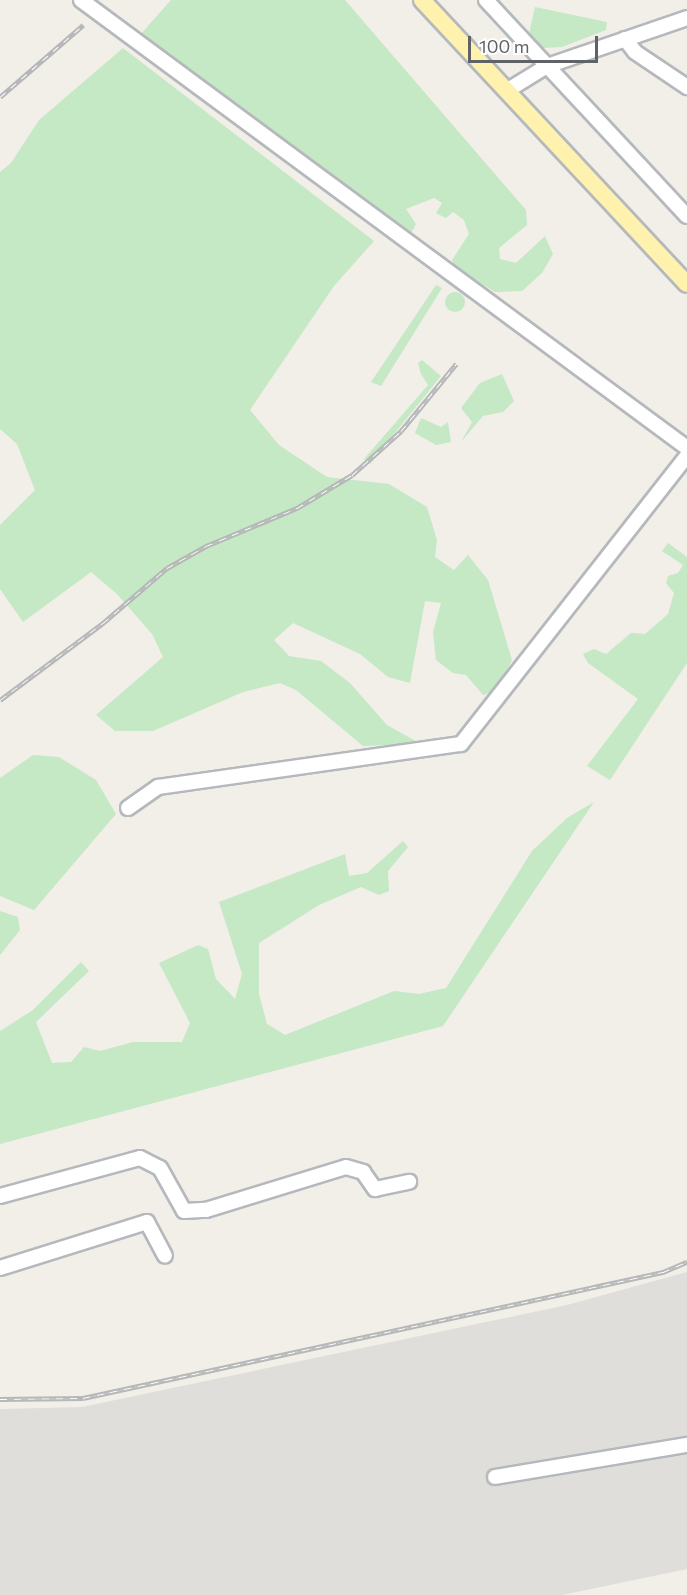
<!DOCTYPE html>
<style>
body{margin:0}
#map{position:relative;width:687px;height:1595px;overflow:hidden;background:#f1efe8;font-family:Commissioner,sans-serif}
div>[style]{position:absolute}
.industrial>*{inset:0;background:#e0deda}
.green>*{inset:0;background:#c5e8c5}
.round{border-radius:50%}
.roads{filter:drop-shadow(2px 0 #b5b8bc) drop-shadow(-2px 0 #b5b8bc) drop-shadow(0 2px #b5b8bc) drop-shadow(0 -2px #b5b8bc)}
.minor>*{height:14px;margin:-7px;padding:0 7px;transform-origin:7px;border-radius:7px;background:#fff}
.major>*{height:16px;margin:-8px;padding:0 8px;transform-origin:8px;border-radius:8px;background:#fff2af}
.rail>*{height:4.5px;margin-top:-2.25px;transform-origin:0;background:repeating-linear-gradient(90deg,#fff 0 7px,#b6b7b8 0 14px);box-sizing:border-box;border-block:2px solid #b6b7b8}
span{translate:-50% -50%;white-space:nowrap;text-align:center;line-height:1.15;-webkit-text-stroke:6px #fff;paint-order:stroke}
.scale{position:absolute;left:468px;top:36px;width:130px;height:27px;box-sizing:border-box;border:3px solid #5f6368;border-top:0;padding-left:8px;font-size:18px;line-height:21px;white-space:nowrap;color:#5f6368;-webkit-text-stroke:4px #fff;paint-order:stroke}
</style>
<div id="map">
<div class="industrial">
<i style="clip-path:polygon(687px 1272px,687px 1569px,562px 1595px,0 1595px,0 1409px,82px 1407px,567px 1305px)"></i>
</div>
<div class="green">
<i style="clip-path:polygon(171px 0,345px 0,526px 210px,527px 225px,499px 248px,500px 259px,516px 263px,545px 236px,553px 254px,542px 273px,522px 291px,495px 292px,455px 267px,452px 260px,469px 234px,464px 220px,453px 212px,446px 218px,436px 213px,442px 203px,434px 198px,406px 209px,416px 224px,410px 235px,271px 136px,140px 35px)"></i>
<i style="clip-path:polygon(535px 7px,607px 22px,606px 30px,562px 47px,543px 48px,529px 34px)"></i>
<i style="clip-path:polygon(123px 48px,374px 241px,334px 286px,250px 410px,279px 445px,327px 477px,389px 484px,427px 507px,437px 540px,435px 557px,454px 570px,468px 555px,488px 580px,512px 660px,497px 691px,483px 695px,466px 675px,453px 673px,436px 660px,433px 632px,441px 603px,425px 601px,410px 683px,388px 677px,360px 654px,293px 623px,274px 640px,289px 656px,321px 661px,350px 683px,387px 725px,421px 744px,363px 746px,296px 690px,280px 683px,243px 692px,153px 731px,115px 731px,96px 715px,163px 657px,152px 634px,117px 594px,91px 572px,23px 622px,0 589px,0 525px,35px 490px,17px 444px,0 429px,0 172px,11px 163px,39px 120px)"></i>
<i style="clip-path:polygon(436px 285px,442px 288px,381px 386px,371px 382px)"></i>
<i class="round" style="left:445px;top:292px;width:20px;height:20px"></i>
<i style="clip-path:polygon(422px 360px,441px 376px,370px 464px,364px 459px,428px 385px,421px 374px,418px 363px)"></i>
<i style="clip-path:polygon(502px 374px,514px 401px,503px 412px,483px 416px,461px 442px,472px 422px,461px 408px,480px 383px)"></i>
<i style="clip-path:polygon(421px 418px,441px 427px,448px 422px,451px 442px,436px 445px,415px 433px)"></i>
<i style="clip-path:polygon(668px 543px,687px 557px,687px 663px,610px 780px,587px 766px,638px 699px,588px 663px,583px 654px,594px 649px,606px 654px,631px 633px,645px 634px,668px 614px,674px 593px,666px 583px,668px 576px,678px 573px,683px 565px,662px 551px)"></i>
<i style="clip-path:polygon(33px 755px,59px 757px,96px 780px,116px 814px,34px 910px,0 896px,0 778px)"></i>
<i style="clip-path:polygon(594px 802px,443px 1026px,0 1144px,0 1031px,33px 1010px,81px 962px,89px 971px,36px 1022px,52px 1063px,71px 1062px,84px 1047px,100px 1051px,133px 1042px,182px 1042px,190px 1023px,159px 963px,198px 945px,208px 949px,216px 979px,235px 999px,242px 974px,219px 902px,345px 854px,349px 876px,367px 873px,403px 841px,408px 847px,388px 871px,389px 891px,379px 895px,361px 887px,319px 905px,259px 943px,259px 994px,267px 1024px,285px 1035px,394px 991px,419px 994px,446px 988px,532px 851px,567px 818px)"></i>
<i style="clip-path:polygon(0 911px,18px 917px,20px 930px,0 955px)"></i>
</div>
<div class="roads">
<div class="minor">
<i style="left:81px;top:0;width:754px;rotate:36.47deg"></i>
<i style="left:486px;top:0;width:295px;rotate:47.1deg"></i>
<i style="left:625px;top:39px;width:16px;rotate:52deg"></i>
<i style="left:635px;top:52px;width:63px;rotate:33.9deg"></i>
<i style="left:508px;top:90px;width:46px;rotate:-31.6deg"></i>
<i style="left:547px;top:66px;width:148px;rotate:-18.9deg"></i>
<i style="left:128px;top:808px;width:37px;rotate:-35deg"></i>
<i style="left:158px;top:787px;width:306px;rotate:-8.1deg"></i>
<i style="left:461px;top:744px;width:366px;rotate:-51.9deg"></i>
<i style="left:0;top:1196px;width:145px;rotate:-15.2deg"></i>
<i style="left:140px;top:1158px;width:22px;rotate:27deg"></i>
<i style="left:160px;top:1168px;width:49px;rotate:60.8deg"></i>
<i style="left:184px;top:1211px;width:22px;rotate:-3deg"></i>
<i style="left:206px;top:1210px;width:146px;rotate:-17.1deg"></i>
<i style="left:346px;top:1167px;width:18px;rotate:16deg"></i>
<i style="left:363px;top:1172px;width:21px;rotate:55deg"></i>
<i style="left:375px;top:1189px;width:35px;rotate:-12deg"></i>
<i style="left:0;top:1268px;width:154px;rotate:-17.4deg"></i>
<i style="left:147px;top:1222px;width:38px;rotate:62deg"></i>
<i style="left:495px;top:1477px;width:195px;rotate:-9.5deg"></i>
</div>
<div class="major">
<i style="left:422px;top:0;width:388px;rotate:47deg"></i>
</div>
</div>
<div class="rail">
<i style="left:0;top:97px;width:110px;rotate:-40.9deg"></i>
<i style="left:0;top:700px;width:129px;rotate:-36.8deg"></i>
<i style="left:103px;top:623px;width:84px;rotate:-40.7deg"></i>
<i style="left:167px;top:568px;width:45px;rotate:-29.4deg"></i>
<i style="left:206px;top:546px;width:99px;rotate:-22.7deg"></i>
<i style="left:297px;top:508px;width:64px;rotate:-31deg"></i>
<i style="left:352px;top:475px;width:66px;rotate:-41.9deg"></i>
<i style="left:401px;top:431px;width:87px;rotate:-50.6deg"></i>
<i style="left:0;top:1399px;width:83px;rotate:-0.7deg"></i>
<i style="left:83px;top:1398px;width:594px;rotate:-12.26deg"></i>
<i style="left:663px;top:1272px;width:26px;rotate:-23deg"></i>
</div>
<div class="scale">100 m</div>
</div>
